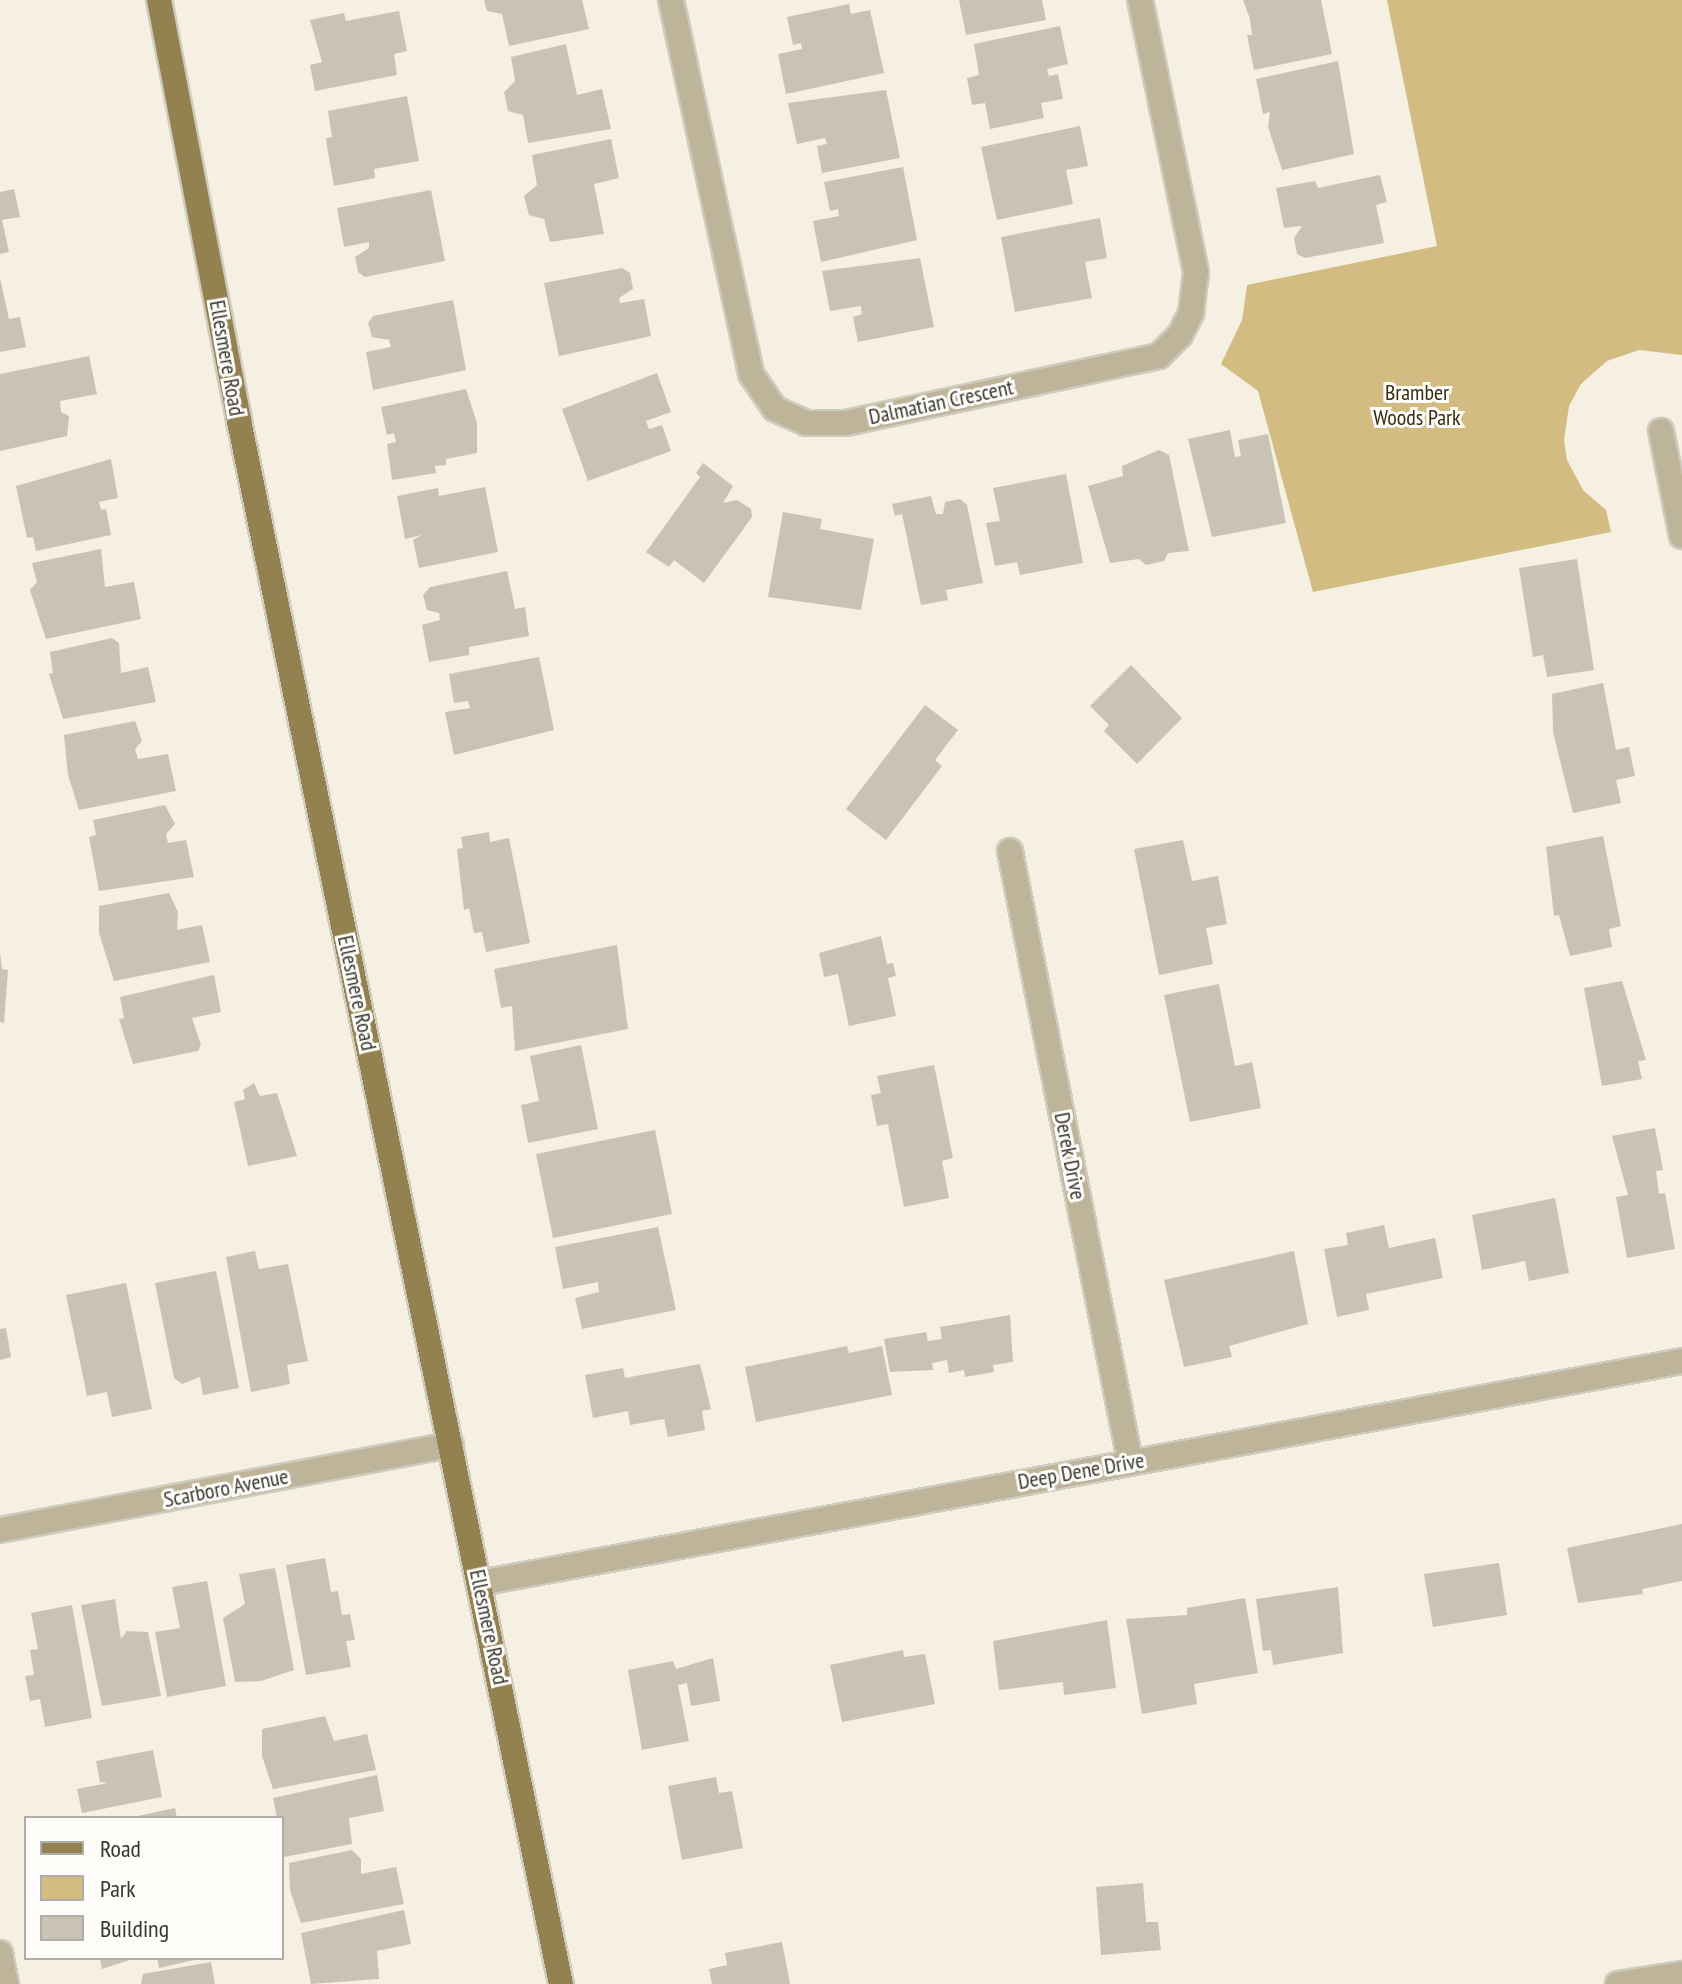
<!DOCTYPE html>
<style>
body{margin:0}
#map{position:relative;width:1682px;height:1984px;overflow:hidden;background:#f5f0e1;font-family:"PT Sans Narrow",sans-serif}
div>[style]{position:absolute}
.green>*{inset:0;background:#d2bc82}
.building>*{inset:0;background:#c9c3b6}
.roads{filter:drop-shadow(2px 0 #cfcbbe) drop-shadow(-2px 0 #cfcbbe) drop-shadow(0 2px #cfcbbe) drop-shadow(0 -2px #cfcbbe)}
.minor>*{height:24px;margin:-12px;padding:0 12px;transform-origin:12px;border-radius:12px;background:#beb49a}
.major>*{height:24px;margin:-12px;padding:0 12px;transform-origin:12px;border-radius:12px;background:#948150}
span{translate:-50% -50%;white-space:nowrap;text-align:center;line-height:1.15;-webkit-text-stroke:6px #fefdfa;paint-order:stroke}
.street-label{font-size:22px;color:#383630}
.park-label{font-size:22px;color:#372c11}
.legend{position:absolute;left:24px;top:1816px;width:260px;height:144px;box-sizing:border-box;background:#fefdfa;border:2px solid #afada9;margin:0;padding:10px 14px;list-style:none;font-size:24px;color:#383630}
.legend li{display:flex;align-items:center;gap:16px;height:40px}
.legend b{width:40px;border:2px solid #afada9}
</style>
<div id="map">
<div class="green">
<i style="clip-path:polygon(1387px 0,1682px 0,1682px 355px,1639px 350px,1607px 361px,1581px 384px,1569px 406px,1564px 440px,1567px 460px,1583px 490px,1606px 510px,1611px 532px,1313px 592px,1258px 391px,1221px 364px,1242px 320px,1247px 285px,1437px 246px)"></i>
</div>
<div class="building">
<i style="clip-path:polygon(484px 0,582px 0,589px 29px,509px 46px,502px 14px,487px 11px)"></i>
<i style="clip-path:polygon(959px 0,1042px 0,1046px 20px,966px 35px)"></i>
<i style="clip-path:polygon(1243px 0,1321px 0,1332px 54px,1254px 70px,1247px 35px,1252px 35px,1250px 19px)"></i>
<i style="clip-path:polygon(849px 4px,851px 14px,870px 10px,884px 73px,786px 94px,778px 54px,802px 49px,801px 43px,793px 45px,787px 17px)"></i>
<i style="clip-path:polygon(399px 11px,407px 51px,394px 54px,397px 75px,315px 91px,310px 65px,322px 62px,310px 20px,344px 13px,346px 21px)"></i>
<i style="clip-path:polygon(1060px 26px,1068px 64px,1047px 69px,1049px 76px,1058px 74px,1063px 99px,1041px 103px,1044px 118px,990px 129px,985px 103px,972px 105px,967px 78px,979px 75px,974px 44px)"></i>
<i style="clip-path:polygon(566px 44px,577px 95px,602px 89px,611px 129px,528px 143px,523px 115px,508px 111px,504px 92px,515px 81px,511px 57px)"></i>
<i style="clip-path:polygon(1338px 61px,1354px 154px,1282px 170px,1268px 127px,1270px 112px,1263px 114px,1256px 79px)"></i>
<i style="clip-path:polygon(886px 90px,900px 158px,822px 173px,817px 146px,827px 144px,825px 138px,797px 144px,788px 103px)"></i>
<i style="clip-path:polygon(407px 96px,419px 161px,374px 169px,375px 178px,334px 186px,327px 147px,326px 138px,332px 137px,328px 111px)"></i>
<i style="clip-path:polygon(1080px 126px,1088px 166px,1066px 170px,1073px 204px,997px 220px,981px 147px)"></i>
<i style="clip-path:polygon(611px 139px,619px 178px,594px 184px,604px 234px,550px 242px,544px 219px,529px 215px,524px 196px,537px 185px,532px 155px)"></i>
<i style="clip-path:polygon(903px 167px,917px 240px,821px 262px,813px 221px,839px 216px,838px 209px,830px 211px,824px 182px)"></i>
<i style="clip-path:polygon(1380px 175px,1387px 202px,1376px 205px,1384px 243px,1305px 258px,1297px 254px,1294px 238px,1302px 226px,1284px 228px,1276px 188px,1315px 181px,1318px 188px)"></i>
<i style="clip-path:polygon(14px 189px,20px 217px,2px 220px,9px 252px,0 254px,0 192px)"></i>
<i style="clip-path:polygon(431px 190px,445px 261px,365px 277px,358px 272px,355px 257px,369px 248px,369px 242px,344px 247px,337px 208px)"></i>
<i style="clip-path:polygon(1100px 218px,1107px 258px,1085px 262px,1092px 298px,1015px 312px,1001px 237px)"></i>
<i style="clip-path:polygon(920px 258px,934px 327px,858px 342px,853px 317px,862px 314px,861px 306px,830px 311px,822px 271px)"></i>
<i style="clip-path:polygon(622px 268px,630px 273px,633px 289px,619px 298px,620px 303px,644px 299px,651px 336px,559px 356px,544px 283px)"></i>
<i style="clip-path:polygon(0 278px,9px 319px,20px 317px,26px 347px,0 352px)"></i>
<i style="clip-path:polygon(453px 300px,466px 370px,373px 390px,366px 352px,391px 347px,389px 340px,372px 337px,368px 323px,373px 316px)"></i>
<i style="clip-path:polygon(89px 356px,97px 394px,60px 401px,61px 412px,69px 416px,67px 436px,0 451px,0 374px)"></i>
<i style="clip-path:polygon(657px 373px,671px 412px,646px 421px,649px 429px,662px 425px,671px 451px,588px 481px,562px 409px)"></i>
<i style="clip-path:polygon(466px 389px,477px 423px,477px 453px,446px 459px,446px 465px,435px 466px,436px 473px,392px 480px,387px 444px,396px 442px,394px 433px,387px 435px,381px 407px)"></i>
<i style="clip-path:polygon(1230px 430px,1235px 457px,1241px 456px,1238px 440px,1268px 434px,1286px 523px,1212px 537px,1188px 439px)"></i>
<i style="clip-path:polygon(1159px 450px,1169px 455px,1189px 551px,1168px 553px,1164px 561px,1146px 565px,1139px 559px,1110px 563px,1088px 486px,1123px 476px,1122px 466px)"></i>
<i style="clip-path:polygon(111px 459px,118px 498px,99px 502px,101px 510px,106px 509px,111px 535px,36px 551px,33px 537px,27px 538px,16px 486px)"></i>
<i style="clip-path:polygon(703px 463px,733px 486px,723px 503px,737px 500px,751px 509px,752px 517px,704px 583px,674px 560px,669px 567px,646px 552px,700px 477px,696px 473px)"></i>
<i style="clip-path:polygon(1066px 474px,1083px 563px,1020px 575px,1017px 562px,995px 566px,986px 523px,1000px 521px,993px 488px)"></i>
<i style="clip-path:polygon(485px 487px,498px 552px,419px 568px,413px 540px,422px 535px,405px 539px,397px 496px,438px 488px,439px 496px)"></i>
<i style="clip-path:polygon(931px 496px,936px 514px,943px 514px,945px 502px,960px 499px,967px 505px,983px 583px,946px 590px,948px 600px,921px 605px,902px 514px,895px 516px,892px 504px)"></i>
<i style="clip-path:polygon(783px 512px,822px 519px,820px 529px,874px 539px,861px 610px,768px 597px)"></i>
<i style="clip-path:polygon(101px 549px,105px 587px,134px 582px,141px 619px,46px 639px,30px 590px,37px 582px,32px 563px)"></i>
<i style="clip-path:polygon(1577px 559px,1594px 670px,1547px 677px,1543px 655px,1533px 657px,1519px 568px)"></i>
<i style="clip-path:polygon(507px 571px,515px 609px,525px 607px,529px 636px,469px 647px,469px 655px,429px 662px,422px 625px,440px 620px,439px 613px,427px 610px,423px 595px,430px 587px)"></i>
<i style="clip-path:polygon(112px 638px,119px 643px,121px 673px,148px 667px,156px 702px,63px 719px,49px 674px,53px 673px,50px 652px)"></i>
<i style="clip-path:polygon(539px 657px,554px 730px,454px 755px,445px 712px,470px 708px,468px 701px,454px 703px,449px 674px)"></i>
<i style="clip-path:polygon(1131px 665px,1182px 718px,1137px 764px,1104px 731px,1109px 725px,1090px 706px)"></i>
<i style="clip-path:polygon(1603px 683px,1616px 750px,1629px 747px,1635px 776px,1616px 780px,1621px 803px,1573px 813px,1553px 732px,1552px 694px)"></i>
<i style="clip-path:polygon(925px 705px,958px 730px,935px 760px,942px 766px,886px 840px,846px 809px)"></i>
<i style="clip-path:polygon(135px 721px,142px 741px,135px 749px,138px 759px,168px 754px,176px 791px,79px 810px,68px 775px,64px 735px)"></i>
<i style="clip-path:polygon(165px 805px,175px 824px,166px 834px,168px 843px,186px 840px,194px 877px,99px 891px,89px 837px,96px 835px,93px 820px)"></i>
<i style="clip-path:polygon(489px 832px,490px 842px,509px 838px,530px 943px,486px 952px,482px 932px,474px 933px,469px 908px,464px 910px,457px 849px,463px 848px,461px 837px)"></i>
<i style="clip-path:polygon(1603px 836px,1621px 926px,1609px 929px,1612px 947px,1570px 956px,1559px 915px,1554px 916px,1546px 847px)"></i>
<i style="clip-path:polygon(1183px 840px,1192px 881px,1218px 876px,1227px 924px,1206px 928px,1213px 964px,1159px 975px,1134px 849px)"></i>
<i style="clip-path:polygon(169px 893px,178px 912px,177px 930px,202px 925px,210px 962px,114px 981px,99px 933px,99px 906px)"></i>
<i style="clip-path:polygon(881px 936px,887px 964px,893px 963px,896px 976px,888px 978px,896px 1016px,849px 1026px,838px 974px,824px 977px,819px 953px)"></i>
<i style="clip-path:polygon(617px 945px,628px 1029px,515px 1051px,512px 1006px,501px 1008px,494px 969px)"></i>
<i style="clip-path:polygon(0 953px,2px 969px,8px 970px,4px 1023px,0 1022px)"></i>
<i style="clip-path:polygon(214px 975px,221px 1012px,192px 1018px,201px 1045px,198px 1051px,133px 1064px,119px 1019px,124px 1018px,120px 997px)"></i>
<i style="clip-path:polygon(1622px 981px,1646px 1060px,1638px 1061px,1642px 1079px,1602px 1086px,1584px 988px)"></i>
<i style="clip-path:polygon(1219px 984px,1235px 1066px,1252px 1062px,1261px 1108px,1190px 1122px,1164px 995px)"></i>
<i style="clip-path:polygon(581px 1045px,598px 1129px,528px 1143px,521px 1105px,539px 1101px,530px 1056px)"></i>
<i style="clip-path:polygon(934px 1065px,953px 1158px,942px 1161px,949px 1198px,904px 1207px,888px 1124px,877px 1126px,871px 1095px,881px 1093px,877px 1076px)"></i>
<i style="clip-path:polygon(254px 1083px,260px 1096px,277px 1093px,297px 1156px,248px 1166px,234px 1102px,245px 1099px,243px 1090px)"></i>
<i style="clip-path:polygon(1655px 1128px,1663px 1170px,1656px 1171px,1659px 1194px,1665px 1193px,1675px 1249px,1627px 1258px,1616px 1197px,1628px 1195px,1612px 1136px)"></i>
<i style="clip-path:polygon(655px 1130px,672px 1214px,553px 1238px,536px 1154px)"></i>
<i style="clip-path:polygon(1555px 1198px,1569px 1273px,1529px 1281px,1525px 1261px,1482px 1270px,1472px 1215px)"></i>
<i style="clip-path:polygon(1384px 1225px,1389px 1248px,1435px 1238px,1443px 1278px,1366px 1294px,1369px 1310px,1337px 1317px,1324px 1249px,1348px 1245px,1346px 1233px)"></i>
<i style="clip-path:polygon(658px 1227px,676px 1310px,582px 1329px,575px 1298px,599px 1292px,598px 1282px,563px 1289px,555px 1247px)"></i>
<i style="clip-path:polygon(255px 1251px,259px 1269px,288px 1264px,308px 1361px,287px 1365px,290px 1384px,251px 1392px,226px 1257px)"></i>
<i style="clip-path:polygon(1294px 1251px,1308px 1324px,1229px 1346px,1232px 1357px,1184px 1367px,1164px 1280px)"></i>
<i style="clip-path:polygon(216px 1271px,239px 1388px,203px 1395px,200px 1377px,182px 1384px,174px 1378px,155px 1283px)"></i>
<i style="clip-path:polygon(126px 1283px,152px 1409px,112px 1417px,107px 1392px,87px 1396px,66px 1295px)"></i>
<i style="clip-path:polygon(1010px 1315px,1013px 1362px,993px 1365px,994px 1372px,965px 1377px,964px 1370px,949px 1373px,947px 1360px,932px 1363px,933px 1370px,890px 1372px,884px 1339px,926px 1332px,928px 1341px,942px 1339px,940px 1327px)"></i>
<i style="clip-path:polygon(6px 1328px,11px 1357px,0 1360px,0 1329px)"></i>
<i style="clip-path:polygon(847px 1346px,849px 1353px,882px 1346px,892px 1395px,756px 1422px,745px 1367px)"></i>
<i style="clip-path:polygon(700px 1364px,711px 1409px,702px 1411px,705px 1430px,668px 1437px,664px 1419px,630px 1425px,628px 1411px,593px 1418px,585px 1375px,623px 1368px,625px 1378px)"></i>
<i style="clip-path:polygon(1682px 1524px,1682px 1581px,1642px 1589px,1643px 1594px,1578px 1603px,1567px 1548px)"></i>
<i style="clip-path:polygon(325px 1558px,331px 1592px,338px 1591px,342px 1615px,350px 1614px,355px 1640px,346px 1641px,351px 1667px,306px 1675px,286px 1565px)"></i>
<i style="clip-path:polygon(1499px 1563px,1507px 1615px,1433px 1627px,1424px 1574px)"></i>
<i style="clip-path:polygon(275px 1568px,294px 1670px,261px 1681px,235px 1682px,223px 1618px,245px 1604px,239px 1574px)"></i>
<i style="clip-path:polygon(207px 1581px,226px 1686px,167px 1697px,155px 1632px,180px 1628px,172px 1587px)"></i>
<i style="clip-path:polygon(1338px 1587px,1343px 1653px,1273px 1665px,1271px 1650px,1263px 1651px,1256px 1599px)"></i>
<i style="clip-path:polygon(1245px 1598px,1258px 1673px,1194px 1684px,1197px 1704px,1142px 1714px,1126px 1619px,1187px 1615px,1187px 1608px)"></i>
<i style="clip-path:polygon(115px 1599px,121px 1639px,127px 1631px,148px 1632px,161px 1696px,102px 1706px,81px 1605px)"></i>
<i style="clip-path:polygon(72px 1605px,92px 1718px,45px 1727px,40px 1699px,30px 1701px,25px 1676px,34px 1675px,30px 1650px,38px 1649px,31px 1613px)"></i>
<i style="clip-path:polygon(1107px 1620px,1116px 1688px,1064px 1695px,1063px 1682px,999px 1690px,993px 1641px)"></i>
<i style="clip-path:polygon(903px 1650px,904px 1657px,925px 1654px,935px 1704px,842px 1722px,830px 1665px)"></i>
<i style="clip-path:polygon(713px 1658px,720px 1701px,691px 1706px,687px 1683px,678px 1685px,689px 1741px,642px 1750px,628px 1670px,673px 1661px,676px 1669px)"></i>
<i style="clip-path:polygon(325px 1716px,334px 1741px,367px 1734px,376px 1770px,273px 1789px,262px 1756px,262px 1729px)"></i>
<i style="clip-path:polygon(153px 1750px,162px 1797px,82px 1813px,77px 1789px,108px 1783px,100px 1782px,96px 1761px)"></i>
<i style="clip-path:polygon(377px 1775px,384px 1811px,349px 1818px,352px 1844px,284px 1857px,282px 1818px,277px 1818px,273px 1798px)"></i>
<i style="clip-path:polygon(716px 1777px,719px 1793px,732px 1791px,743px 1848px,682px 1860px,668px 1786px)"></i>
<i style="clip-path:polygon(175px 1808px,177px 1818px,133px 1818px,133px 1817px)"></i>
<i style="clip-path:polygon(352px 1850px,361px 1859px,361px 1874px,396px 1867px,404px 1904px,301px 1923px,290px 1890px,289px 1863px)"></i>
<i style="clip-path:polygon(1143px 1883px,1146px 1922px,1158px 1922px,1161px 1950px,1101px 1955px,1096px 1887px)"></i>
<i style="clip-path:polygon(404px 1910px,411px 1944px,377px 1951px,379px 1979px,311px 1984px,301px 1933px)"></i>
<i style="clip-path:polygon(782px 1942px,790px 1984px,712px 1984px,709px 1969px,727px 1965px,725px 1953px)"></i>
<i style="clip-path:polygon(100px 1958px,136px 1958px,102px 1969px)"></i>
<i style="clip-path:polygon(157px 1958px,199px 1958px,199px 1959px,159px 1968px)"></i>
<i style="clip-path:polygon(211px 1962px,215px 1984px,141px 1984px,143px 1974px)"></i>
</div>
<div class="roads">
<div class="minor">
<i style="left:671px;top:0;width:382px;rotate:77.9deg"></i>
<i style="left:751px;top:374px;width:42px;rotate:55.6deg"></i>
<i style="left:775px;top:409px;width:34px;rotate:24deg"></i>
<i style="left:806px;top:423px;width:40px"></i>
<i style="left:846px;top:423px;width:320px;rotate:-12.1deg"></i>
<i style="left:1159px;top:356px;width:30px;rotate:-45deg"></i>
<i style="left:1180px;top:335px;width:25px;rotate:-63deg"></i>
<i style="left:1191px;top:313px;width:41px;rotate:-83deg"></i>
<i style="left:1196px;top:272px;width:278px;rotate:-101.6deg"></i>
<i style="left:1661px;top:431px;width:107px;rotate:78.7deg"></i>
<i style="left:1010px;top:851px;width:622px;rotate:78.87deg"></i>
<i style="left:0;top:1530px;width:459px;rotate:-10.7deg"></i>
<i style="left:480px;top:1583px;width:1222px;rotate:-10.46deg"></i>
<i style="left:0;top:1953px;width:32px;rotate:79deg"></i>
<i style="left:1618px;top:1984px;width:65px;rotate:-8.9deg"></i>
</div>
<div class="major">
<i style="left:159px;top:0;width:429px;rotate:79.2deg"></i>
<i style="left:239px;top:421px;width:1596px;rotate:78.36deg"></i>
</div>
</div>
<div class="street-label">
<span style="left:227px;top:358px;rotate:80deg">Ellesmere Road</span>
<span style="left:941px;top:402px;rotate:-12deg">Dalmatian Crescent</span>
<span style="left:357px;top:993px;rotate:78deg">Ellesmere Road</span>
<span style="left:1070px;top:1156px;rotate:79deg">Derek Drive</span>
<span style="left:1081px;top:1471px;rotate:-10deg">Deep Dene Drive</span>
<span style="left:226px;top:1488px;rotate:-11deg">Scarboro Avenue</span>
<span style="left:489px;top:1627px;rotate:78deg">Ellesmere Road</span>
</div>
<div class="park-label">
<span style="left:1417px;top:405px">Bramber<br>Woods Park</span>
</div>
<ul class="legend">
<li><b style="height:10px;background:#948150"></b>Road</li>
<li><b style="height:22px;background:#d2bc82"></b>Park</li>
<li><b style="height:22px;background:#c9c3b6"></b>Building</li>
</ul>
</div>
